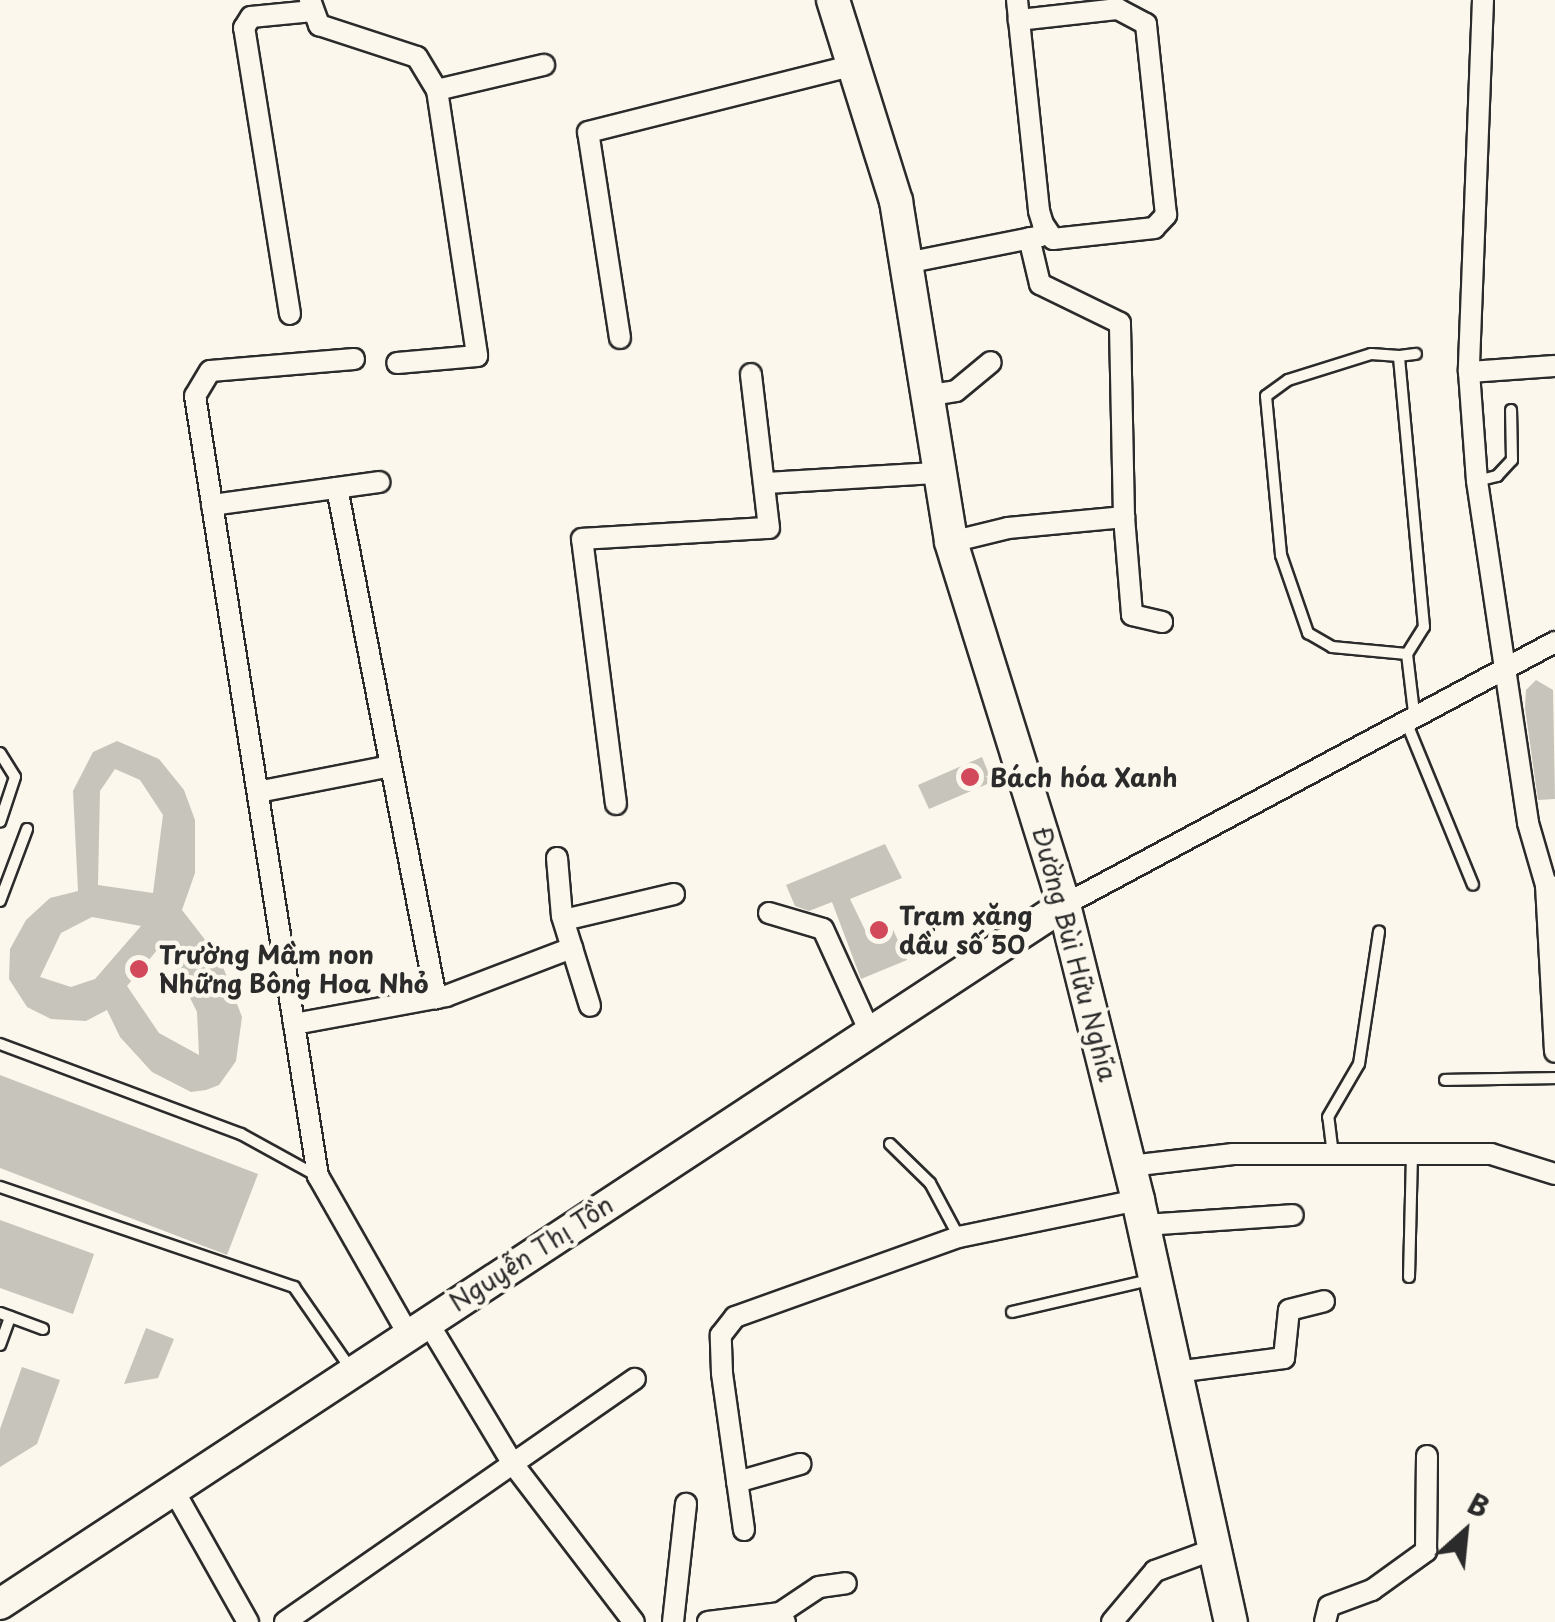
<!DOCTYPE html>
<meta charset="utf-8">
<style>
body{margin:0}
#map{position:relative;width:1555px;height:1622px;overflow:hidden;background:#fbf7ec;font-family:"Playpen Sans",sans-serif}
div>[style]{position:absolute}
.building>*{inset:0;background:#c7c4bc}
.roads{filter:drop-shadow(2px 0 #2b2b2b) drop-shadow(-2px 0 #2b2b2b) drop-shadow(0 2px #2b2b2b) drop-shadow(0 -2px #2b2b2b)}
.lane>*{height:10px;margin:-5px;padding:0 5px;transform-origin:5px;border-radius:5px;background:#fbf7ec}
.street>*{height:20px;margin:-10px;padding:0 10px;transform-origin:10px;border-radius:10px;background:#fbf7ec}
.secondary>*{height:30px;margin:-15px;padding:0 15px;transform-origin:15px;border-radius:15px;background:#fbf7ec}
.primary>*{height:32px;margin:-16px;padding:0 16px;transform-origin:16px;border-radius:16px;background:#fbf7ec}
.dots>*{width:28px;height:28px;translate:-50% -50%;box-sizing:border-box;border:5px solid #fbf7ec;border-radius:50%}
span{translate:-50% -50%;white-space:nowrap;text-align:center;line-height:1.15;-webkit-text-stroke:9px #fbf7ec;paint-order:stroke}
.poi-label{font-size:25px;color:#2b2b2b;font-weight:700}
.left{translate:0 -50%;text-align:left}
.street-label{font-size:25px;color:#2b2b2b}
.north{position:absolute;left:1415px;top:1482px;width:100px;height:100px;-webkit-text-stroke:8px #fbf7ec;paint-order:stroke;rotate:27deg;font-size:28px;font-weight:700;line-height:40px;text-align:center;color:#2b2b2b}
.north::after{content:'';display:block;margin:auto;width:35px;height:45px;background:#2b2b2b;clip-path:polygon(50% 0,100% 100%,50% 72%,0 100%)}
</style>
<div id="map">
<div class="building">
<i style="clip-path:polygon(1536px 680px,1553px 690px,1555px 799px,1538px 800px,1525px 708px,1526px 690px)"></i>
<i style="clip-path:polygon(evenodd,117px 741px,159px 759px,184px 790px,195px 820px,195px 873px,182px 910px,220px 959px,242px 1017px,236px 1061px,219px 1085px,206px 1090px,191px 1092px,152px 1072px,120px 1037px,107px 1010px,86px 1021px,51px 1019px,27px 1007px,9px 979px,10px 949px,26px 920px,50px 898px,78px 891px,73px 791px,93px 752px,117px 741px,115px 769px,140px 780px,163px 815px,153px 893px,98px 885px,100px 791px,115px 769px,117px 741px,92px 917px,141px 926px,95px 979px,71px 987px,40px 977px,61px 933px,92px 917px,117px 741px,163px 943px,197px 1012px,199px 1055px,159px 1033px,127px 986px,163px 943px)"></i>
<i style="clip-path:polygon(982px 757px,992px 782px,929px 809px,918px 785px)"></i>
<i style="clip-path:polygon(885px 844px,902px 878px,850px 899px,867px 934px,890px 923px,907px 960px,861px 979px,832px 902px,809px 911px,795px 906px,786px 885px)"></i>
<i style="clip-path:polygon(0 1075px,258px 1174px,227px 1255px,0 1168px)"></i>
<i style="clip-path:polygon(0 1220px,94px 1254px,73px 1314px,0 1288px)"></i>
<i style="clip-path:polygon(146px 1328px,174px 1339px,158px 1378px,124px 1384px)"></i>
<i style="clip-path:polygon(22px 1367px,60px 1380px,37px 1444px,0 1467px,0 1429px)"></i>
</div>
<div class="roads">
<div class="lane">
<i style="left:1399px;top:356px;width:17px;rotate:-7deg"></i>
<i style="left:1477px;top:481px;width:21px;rotate:-14deg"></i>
<i style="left:1497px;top:476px;width:22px;rotate:-47deg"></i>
<i style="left:1512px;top:460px;width:50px;rotate:-91.1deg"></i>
<i style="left:1407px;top:654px;width:32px;rotate:-58deg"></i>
<i style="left:1424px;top:627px;width:272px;rotate:-95.3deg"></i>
<i style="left:1399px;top:356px;width:28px;rotate:-176deg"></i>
<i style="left:1371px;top:354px;width:87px;rotate:162.6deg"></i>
<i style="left:1288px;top:380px;width:27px;rotate:144deg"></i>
<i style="left:1266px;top:396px;width:160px;rotate:84.6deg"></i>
<i style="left:1281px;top:555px;width:83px;rotate:70.9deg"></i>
<i style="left:1308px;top:633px;width:28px;rotate:30deg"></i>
<i style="left:1332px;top:647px;width:75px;rotate:5.3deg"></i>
<i style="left:1407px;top:654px;width:59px;rotate:83.2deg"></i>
<i style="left:1405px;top:719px;width:179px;rotate:67.7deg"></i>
<i style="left:0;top:753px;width:28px;rotate:58deg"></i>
<i style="left:15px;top:777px;width:47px;rotate:108.4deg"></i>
<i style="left:0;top:901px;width:77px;rotate:-69.4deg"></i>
<i style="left:0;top:1044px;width:257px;rotate:20.5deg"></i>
<i style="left:241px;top:1134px;width:87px;rotate:28.9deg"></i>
<i style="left:1445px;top:1080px;width:110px;rotate:-1deg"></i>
<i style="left:890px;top:1144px;width:56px;rotate:44.3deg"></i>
<i style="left:930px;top:1183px;width:61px;rotate:61.8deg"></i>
<i style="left:1333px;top:1155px;width:38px;rotate:-97deg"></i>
<i style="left:1328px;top:1117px;width:61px;rotate:-59.7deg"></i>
<i style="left:1359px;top:1064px;width:134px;rotate:-81.4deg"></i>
<i style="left:0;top:1187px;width:311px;rotate:18.8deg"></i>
<i style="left:294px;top:1287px;width:98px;rotate:55.3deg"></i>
<i style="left:1409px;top:1277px;width:121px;rotate:-88.6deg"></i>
<i style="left:1012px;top:1312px;width:141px;rotate:-13.1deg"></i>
<i style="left:0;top:1313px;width:46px;rotate:20.4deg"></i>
<i style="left:0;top:1345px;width:30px;rotate:-70deg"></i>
</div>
<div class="street">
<i style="left:310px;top:0;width:27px;rotate:70deg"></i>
<i style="left:319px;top:25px;width:103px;rotate:18.1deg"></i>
<i style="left:417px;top:57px;width:39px;rotate:59deg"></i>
<i style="left:437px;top:90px;width:269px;rotate:81.4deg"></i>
<i style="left:477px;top:356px;width:80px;rotate:175deg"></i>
<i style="left:1017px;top:0;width:20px;rotate:84deg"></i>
<i style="left:1019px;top:20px;width:192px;rotate:84deg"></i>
<i style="left:1039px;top:211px;width:14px;rotate:73deg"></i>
<i style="left:1043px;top:224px;width:18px;rotate:56deg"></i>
<i style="left:1053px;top:239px;width:102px;rotate:-6.2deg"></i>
<i style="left:1154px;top:228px;width:18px;rotate:-47deg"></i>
<i style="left:1166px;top:215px;width:192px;rotate:-96deg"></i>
<i style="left:1146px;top:24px;width:32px;rotate:-152deg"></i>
<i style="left:1118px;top:9px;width:100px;rotate:173.7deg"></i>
<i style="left:1483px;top:0;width:372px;rotate:92.2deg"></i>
<i style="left:1469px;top:372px;width:109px;rotate:85.8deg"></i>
<i style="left:1477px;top:481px;width:346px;rotate:81.5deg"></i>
<i style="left:1528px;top:823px;width:65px;rotate:73.8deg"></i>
<i style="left:1546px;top:885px;width:9px;rotate:13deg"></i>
<i style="left:437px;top:90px;width:110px;rotate:-13.2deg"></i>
<i style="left:906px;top:263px;width:138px;rotate:-11.3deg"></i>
<i style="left:290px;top:314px;width:290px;rotate:-99.1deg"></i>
<i style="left:244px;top:28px;width:13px;rotate:-58deg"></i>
<i style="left:251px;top:17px;width:62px;rotate:-5.5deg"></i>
<i style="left:620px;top:338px;width:208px;rotate:-98.8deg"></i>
<i style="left:588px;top:132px;width:275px;rotate:-14.1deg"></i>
<i style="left:354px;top:359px;width:144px;rotate:175.2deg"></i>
<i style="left:210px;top:371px;width:29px;rotate:121deg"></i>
<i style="left:195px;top:396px;width:790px;rotate:81.04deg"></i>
<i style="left:318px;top:1176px;width:182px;rotate:60.3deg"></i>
<i style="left:1469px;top:372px;width:86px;rotate:-4deg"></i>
<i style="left:925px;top:396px;width:31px;rotate:-9deg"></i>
<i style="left:956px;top:391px;width:45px;rotate:-39.6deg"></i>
<i style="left:768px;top:483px;width:170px;rotate:-3.4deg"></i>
<i style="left:337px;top:488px;width:520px;rotate:79.01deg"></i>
<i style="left:212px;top:505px;width:169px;rotate:-7.8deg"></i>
<i style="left:1124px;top:517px;width:98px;rotate:85.3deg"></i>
<i style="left:1132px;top:615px;width:31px;rotate:13deg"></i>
<i style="left:951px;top:542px;width:59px;rotate:-13.8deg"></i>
<i style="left:1008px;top:528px;width:117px;rotate:-5.4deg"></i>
<i style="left:1124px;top:517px;width:194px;rotate:-91.2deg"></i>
<i style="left:1120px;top:323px;width:89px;rotate:-154deg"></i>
<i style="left:1040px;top:284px;width:47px;rotate:-103.4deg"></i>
<i style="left:258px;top:792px;width:135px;rotate:-11.1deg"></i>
<i style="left:616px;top:804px;width:267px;rotate:-97.3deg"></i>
<i style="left:582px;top:539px;width:187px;rotate:-3.4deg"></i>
<i style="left:769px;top:528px;width:155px;rotate:-96.7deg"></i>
<i style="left:557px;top:858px;width:58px;rotate:85.1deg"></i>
<i style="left:562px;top:916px;width:94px;rotate:72.7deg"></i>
<i style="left:1546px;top:885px;width:167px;rotate:86.9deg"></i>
<i style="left:1064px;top:905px;width:557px;rotate:-28.18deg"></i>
<i style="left:769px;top:913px;width:56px;rotate:16.5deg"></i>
<i style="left:823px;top:929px;width:113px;rotate:65.5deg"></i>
<i style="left:564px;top:920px;width:113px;rotate:-13.3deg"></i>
<i style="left:294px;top:1024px;width:155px;rotate:-10.4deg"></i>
<i style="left:446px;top:996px;width:135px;rotate:-20.9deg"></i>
<i style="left:1130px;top:1166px;width:104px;rotate:-6.6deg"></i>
<i style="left:1233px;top:1154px;width:258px"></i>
<i style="left:1491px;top:1154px;width:67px;rotate:17.4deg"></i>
<i style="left:1143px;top:1225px;width:150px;rotate:-3.8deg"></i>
<i style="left:427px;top:1321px;width:167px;rotate:59deg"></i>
<i style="left:513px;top:1464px;width:199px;rotate:52.6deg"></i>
<i style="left:1176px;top:1372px;width:109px;rotate:-7.4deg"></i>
<i style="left:1284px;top:1358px;width:48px;rotate:-84.1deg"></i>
<i style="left:1289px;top:1310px;width:36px;rotate:-14deg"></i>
<i style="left:737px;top:1482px;width:66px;rotate:-15.9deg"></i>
<i style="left:173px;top:1489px;width:153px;rotate:60.6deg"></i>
<i style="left:744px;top:1530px;width:159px;rotate:-98deg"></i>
<i style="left:722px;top:1373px;width:38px;rotate:-92deg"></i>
<i style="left:721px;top:1335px;width:23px;rotate:-52deg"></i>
<i style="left:735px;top:1317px;width:238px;rotate:-19.7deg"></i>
<i style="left:959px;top:1237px;width:183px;rotate:-11.7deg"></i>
<i style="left:780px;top:1613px;width:47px;rotate:-33.7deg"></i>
<i style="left:819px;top:1587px;width:27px;rotate:-8deg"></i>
<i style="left:285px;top:1622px;width:426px;rotate:-34.8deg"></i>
<i style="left:673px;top:1622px;width:119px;rotate:-83.7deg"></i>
<i style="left:708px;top:1622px;width:73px;rotate:-7.1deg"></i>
<i style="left:780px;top:1613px;width:10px;rotate:61deg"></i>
<i style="left:1112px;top:1622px;width:67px;rotate:-49.9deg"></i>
<i style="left:1155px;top:1571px;width:61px;rotate:-20.2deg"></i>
<i style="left:1325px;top:1622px;width:16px;rotate:-76deg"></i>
<i style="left:1329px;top:1606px;width:46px;rotate:-20.4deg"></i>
<i style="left:1372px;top:1590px;width:67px;rotate:-35.8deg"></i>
<i style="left:1426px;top:1551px;width:95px;rotate:-89.4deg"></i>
</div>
<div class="secondary">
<i style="left:0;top:1604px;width:1273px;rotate:-33.3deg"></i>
</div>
<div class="primary">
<i style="left:833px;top:0;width:211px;rotate:72.6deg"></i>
<i style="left:896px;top:201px;width:345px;rotate:80.8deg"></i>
<i style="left:951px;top:542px;width:380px;rotate:72.7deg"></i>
<i style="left:1064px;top:905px;width:304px;rotate:75.9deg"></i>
<i style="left:1138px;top:1200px;width:432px;rotate:77.6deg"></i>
</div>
</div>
<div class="dots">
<i style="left:970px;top:777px;background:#d1495b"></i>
<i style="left:879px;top:930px;background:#d1495b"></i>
<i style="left:139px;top:969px;background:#d1495b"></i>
</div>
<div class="poi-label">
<span class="left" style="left:990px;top:777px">Bách hóa Xanh</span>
<span class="left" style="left:899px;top:930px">Trạm xăng<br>dầu số 50</span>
<span class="left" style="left:159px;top:969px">Trường Mầm non<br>Những Bông Hoa Nhỏ</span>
</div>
<div class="street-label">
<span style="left:1075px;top:954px;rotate:75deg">Đường Bùi Hữu Nghĩa</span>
<span style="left:531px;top:1253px;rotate:-33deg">Nguyễn Thị Tồn</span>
</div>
<div class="north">B</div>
</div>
